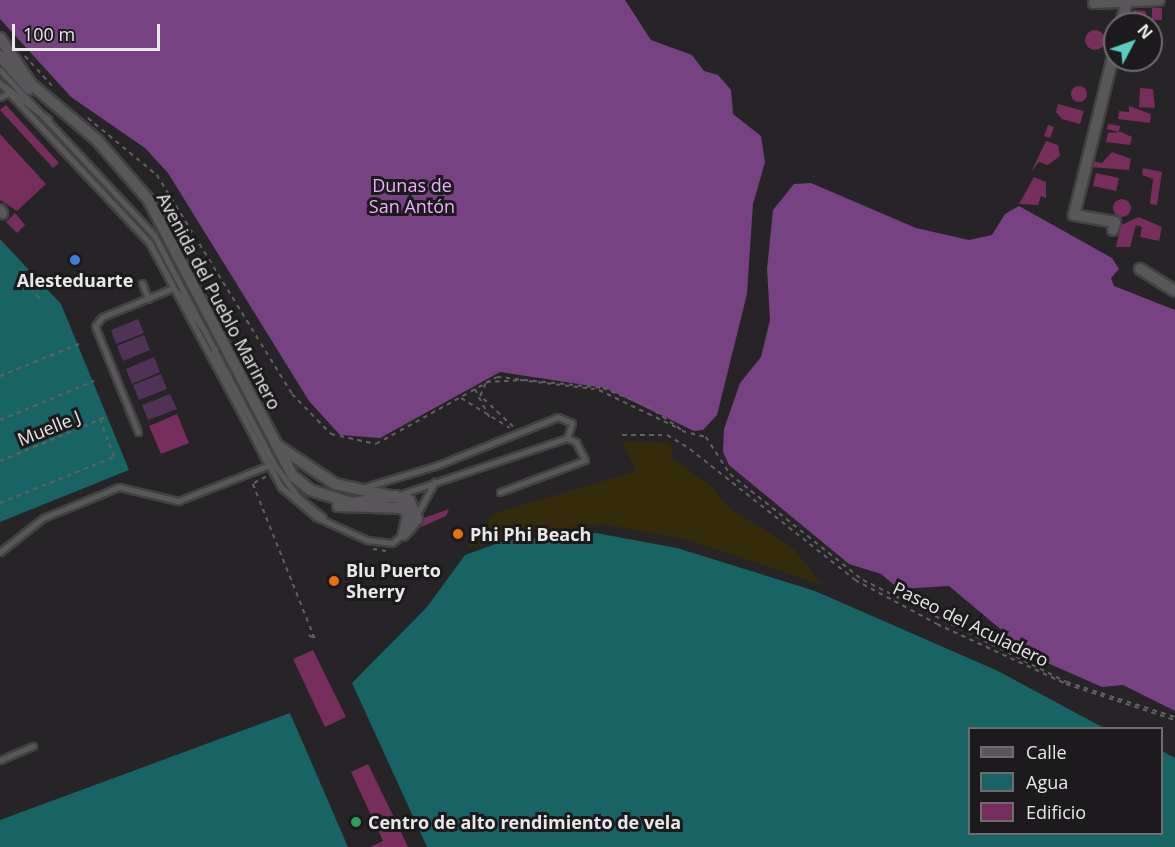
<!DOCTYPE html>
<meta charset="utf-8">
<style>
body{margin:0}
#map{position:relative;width:1175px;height:847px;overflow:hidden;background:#262426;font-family:"Open Sans",sans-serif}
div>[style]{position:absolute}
.green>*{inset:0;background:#503257}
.forest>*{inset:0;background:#764282}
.sand>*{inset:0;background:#342b0a}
.water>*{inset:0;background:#186363}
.building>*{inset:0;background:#772e5c}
.round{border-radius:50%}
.path>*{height:1.5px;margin-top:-0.75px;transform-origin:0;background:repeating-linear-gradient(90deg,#626062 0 4.5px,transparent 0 9px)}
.roads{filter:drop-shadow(2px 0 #434243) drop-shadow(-2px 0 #434243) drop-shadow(0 2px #434243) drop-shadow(0 -2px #434243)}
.service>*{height:5px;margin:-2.5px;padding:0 2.5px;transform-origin:2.5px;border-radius:2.5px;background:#59575a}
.minor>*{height:10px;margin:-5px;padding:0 5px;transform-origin:5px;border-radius:5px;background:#59575a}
.dots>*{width:16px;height:16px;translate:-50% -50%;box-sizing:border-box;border:3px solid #1c1a1c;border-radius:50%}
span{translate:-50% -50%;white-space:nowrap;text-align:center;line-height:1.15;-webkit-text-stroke:6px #1c1a1c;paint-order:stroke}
.park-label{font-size:18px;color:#ecb1fa}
.poi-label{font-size:18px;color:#e9e8e9;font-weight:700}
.left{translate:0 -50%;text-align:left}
.street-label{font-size:18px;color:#e9e8e9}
.legend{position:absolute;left:968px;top:727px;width:195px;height:108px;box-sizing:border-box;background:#1c1a1c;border:2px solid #6e6c6e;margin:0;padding:8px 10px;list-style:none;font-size:18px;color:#e9e8e9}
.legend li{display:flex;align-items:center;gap:12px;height:30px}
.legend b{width:30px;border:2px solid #6e6c6e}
.north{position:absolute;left:1103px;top:12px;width:60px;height:60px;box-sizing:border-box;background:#1c1a1c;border:2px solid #6e6c6e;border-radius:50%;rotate:49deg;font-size:16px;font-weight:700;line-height:24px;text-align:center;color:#e9e8e9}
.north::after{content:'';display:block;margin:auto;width:21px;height:27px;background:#57cec1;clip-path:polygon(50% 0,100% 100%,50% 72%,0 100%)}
.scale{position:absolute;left:12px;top:24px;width:148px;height:27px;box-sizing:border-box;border:3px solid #e9e8e9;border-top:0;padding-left:8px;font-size:18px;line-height:21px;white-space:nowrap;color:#e9e8e9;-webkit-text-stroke:4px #1c1a1c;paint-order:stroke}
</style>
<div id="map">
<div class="green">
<i style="clip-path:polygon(138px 319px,144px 333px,116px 344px,111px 330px)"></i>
<i style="clip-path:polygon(144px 335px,150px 350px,123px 361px,117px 346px)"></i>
<i style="clip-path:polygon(154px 357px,160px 372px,132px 384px,126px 369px)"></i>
<i style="clip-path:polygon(161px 374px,167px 389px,139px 400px,133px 385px)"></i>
<i style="clip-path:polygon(170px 394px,177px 409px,148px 420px,142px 405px)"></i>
</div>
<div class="forest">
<i style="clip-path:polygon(0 0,625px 0,651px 40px,692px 55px,704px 71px,718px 75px,731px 90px,733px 114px,761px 136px,765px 162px,753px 204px,747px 294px,717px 415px,703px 430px,694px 431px,605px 388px,500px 372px,380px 438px,340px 435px,309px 401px,168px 173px,145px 148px,71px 97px,0 19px)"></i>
<i style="clip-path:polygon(811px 183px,916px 228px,969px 240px,992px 235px,1005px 214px,1019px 206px,1112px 258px,1119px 269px,1111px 278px,1114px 286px,1175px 310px,1175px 711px,1123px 685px,1102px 687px,1034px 657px,949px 586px,899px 589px,881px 574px,849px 564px,729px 465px,723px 452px,724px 429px,740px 383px,761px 357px,770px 320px,767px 269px,773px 210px,794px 184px)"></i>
</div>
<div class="sand">
<i style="clip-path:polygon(622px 441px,671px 443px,672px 458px,713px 488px,728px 507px,794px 549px,822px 585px,685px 539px,601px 524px,526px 533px,466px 549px,495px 513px,636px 471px)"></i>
</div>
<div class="water">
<i style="clip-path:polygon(0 239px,61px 304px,129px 470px,0 522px)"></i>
<i style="clip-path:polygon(596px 533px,677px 548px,815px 591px,998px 671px,1104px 728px,970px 728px,970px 834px,1162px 834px,1162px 751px,1175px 758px,1175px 847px,427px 847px,352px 683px,427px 607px,465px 555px,504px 541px)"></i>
<i style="clip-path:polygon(290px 713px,348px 847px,0 847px,0 820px)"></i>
</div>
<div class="building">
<i style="clip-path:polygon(1152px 8px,1162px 8px,1162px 20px,1152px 20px)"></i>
<i style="clip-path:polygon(1133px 10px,1145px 11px,1150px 24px,1131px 24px)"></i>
<i class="round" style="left:1085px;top:30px;width:20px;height:20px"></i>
<i style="clip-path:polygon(1151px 38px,1159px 39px,1158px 51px,1151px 50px)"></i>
<i class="round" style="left:1071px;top:86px;width:16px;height:16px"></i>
<i style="clip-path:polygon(1140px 88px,1153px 89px,1155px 108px,1139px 107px)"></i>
<i style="clip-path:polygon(1058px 104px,1084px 111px,1080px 124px,1062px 119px,1056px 112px)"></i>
<i style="clip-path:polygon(6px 105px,59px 163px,53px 168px,0 110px)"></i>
<i style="clip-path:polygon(1129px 106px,1151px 114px,1150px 123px,1118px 119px,1119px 111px,1129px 112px)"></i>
<i style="clip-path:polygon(1108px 124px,1120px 126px,1119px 132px,1107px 129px)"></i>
<i style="clip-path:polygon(1048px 125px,1054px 127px,1050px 138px,1044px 136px)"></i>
<i style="clip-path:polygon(1121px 132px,1132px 137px,1130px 145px,1106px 142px,1108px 133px)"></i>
<i style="clip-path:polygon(0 134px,46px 184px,17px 211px,0 200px)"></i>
<i style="clip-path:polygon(1046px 141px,1058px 145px,1060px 156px,1048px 165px,1039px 162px,1031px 172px)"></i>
<i style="clip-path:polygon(1112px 152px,1131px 159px,1129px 170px,1090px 167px,1091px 161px,1102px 163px)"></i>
<i style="clip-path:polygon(1143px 168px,1162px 172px,1157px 205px,1150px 204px,1153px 179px,1142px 175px)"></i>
<i style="clip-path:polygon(1096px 173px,1119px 178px,1116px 191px,1093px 186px)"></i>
<i style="clip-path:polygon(1034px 177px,1046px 182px,1046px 198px,1041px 196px,1038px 205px,1019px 204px)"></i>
<i class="round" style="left:1113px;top:199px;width:18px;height:18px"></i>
<i style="clip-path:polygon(15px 213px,25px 225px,17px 233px,6px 222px)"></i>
<i style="clip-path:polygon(1139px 217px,1162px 227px,1159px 241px,1140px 237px,1142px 227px,1136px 225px,1130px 247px,1116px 247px,1121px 225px)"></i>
<i style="clip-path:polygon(177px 414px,189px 443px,161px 454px,149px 426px)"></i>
<i style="clip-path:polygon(449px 509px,446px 516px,421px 527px,424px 518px)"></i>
<i style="clip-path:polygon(313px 650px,346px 717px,325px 727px,293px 659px)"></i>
<i style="clip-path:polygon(368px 764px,399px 828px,408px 847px,370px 847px,383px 841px,351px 772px)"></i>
</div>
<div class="path">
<i style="left:25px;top:56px;width:45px;rotate:47.7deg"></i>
<i style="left:88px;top:118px;width:89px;rotate:39.6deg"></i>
<i style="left:157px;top:175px;width:257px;rotate:58.3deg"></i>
<i style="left:292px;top:394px;width:56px;rotate:45.7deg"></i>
<i style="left:331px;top:434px;width:46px;rotate:12.5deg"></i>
<i style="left:376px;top:444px;width:138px;rotate:-29deg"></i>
<i style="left:497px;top:377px;width:107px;rotate:5.9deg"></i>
<i style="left:603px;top:388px;width:48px;rotate:21.8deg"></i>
<i style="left:648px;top:406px;width:43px;rotate:35.5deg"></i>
<i style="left:18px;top:275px;width:37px;rotate:47deg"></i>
<i style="left:28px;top:284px;width:10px;rotate:-45deg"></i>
<i style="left:0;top:376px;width:85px;rotate:-22.1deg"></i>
<i style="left:475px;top:389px;width:34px;rotate:63deg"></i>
<i style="left:599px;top:390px;width:88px;rotate:25.7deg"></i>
<i style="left:461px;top:398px;width:57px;rotate:31.5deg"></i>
<i style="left:0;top:420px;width:102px;rotate:-22.5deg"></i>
<i style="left:513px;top:427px;width:45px;rotate:-136.8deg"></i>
<i style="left:480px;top:396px;width:15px;rotate:-67deg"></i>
<i style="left:486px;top:382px;width:34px;rotate:-3deg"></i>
<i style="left:520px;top:380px;width:75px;rotate:6.9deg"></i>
<i style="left:682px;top:431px;width:25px;rotate:14deg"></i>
<i style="left:706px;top:437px;width:44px;rotate:57deg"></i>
<i style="left:730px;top:474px;width:170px;rotate:38.6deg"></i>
<i style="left:863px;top:580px;width:228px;rotate:26.6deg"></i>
<i style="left:1067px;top:682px;width:114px;rotate:18deg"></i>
<i style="left:622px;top:435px;width:45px"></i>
<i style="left:667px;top:435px;width:27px;rotate:31deg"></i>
<i style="left:690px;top:449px;width:211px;rotate:38.4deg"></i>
<i style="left:855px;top:580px;width:93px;rotate:28.2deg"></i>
<i style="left:937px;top:624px;width:142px;rotate:24.9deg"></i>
<i style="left:1066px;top:684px;width:115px;rotate:18.3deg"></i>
<i style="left:0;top:461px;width:117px;rotate:-22.6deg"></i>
<i style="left:266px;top:477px;width:15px;rotate:152deg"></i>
<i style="left:253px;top:484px;width:167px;rotate:68.2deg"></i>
<i style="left:0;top:503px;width:123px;rotate:-22deg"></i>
<i style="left:114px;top:457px;width:40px;rotate:-111deg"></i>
<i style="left:373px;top:549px;width:13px;rotate:9deg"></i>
<i style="left:309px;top:635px;width:7px;rotate:34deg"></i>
</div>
<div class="roads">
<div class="service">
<i style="left:0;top:70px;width:226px;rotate:47deg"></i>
<i style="left:154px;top:235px;width:259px;rotate:62.3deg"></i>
<i style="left:274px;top:464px;width:41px;rotate:54deg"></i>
<i style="left:298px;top:497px;width:32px;rotate:39deg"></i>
<i style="left:0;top:83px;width:218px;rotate:46.9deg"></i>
<i style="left:149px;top:242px;width:278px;rotate:61.7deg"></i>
<i style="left:281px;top:487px;width:46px;rotate:40.6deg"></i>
<i style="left:316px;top:517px;width:56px;rotate:24.3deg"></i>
<i style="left:367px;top:540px;width:25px;rotate:7deg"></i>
<i style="left:392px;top:543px;width:13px;rotate:-39deg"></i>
<i style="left:4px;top:86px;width:55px;rotate:36.9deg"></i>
<i style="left:0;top:97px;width:10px;rotate:-24deg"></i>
<i style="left:142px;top:283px;width:17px;rotate:69deg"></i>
<i style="left:178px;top:293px;width:47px;rotate:54.6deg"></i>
<i style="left:215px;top:349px;width:7px;rotate:117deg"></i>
<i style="left:212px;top:355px;width:119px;rotate:63deg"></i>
<i style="left:138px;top:432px;width:114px;rotate:-112.1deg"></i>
<i style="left:95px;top:326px;width:11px;rotate:-52deg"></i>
<i style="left:102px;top:317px;width:77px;rotate:-22.2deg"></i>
<i style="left:362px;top:488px;width:79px;rotate:-16.8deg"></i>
<i style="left:438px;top:465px;width:129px;rotate:-21.8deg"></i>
<i style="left:558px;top:417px;width:15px;rotate:23deg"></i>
<i style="left:572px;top:423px;width:16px;rotate:108deg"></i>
<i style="left:567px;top:438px;width:181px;rotate:161.3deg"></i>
<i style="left:500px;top:492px;width:91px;rotate:-20.6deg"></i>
<i style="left:585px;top:460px;width:20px;rotate:-117deg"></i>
<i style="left:576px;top:442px;width:10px;rotate:-156deg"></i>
<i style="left:417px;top:514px;width:37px;rotate:-61deg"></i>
<i style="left:0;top:552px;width:55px;rotate:-38.3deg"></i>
<i style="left:43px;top:518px;width:82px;rotate:-22.2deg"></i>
<i style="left:119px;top:487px;width:61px;rotate:13.3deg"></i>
<i style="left:178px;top:501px;width:96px;rotate:-21.5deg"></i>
<i style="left:0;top:760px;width:36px;rotate:-23deg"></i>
</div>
<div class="minor">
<i style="left:1094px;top:3px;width:65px;rotate:-2.6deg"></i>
<i style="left:1121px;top:24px;width:23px;rotate:-75deg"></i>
<i style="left:0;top:38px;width:55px;rotate:56deg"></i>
<i style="left:31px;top:84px;width:87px;rotate:40.3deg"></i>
<i style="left:97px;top:140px;width:78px;rotate:49.2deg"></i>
<i style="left:148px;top:199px;width:313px;rotate:62.4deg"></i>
<i style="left:293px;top:476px;width:22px;rotate:39deg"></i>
<i style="left:310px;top:490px;width:44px;rotate:17.2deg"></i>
<i style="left:352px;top:503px;width:45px;rotate:-9deg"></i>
<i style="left:0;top:56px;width:44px;rotate:48.7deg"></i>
<i style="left:0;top:210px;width:4px;rotate:56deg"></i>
<i style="left:1113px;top:230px;width:8px;rotate:-76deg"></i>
<i style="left:1115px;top:222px;width:42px;rotate:-170.3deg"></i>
<i style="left:1074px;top:215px;width:172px;rotate:-76.2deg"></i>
<i style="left:1140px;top:269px;width:41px;rotate:32.2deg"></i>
<i style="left:278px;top:446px;width:69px;rotate:33.7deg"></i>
<i style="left:335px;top:484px;width:76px;rotate:12.2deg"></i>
<i style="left:409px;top:500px;width:21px;rotate:67deg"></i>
<i style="left:417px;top:519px;width:21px;rotate:131deg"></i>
<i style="left:338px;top:506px;width:65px;rotate:1.8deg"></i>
<i style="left:403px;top:508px;width:9px;rotate:54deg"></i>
<i style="left:408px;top:515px;width:17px;rotate:103deg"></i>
</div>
</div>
<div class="dots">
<i style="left:75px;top:260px;background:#3f7fe0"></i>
<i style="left:458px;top:534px;background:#e8710a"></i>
<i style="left:334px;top:581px;background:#e8710a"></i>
<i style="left:356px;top:822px;background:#2e9e5b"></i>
</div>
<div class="park-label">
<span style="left:412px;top:196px">Dunas de<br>San Antón</span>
</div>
<div class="poi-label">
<span style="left:75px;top:280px">Alesteduarte</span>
<span class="left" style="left:470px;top:534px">Phi Phi Beach</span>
<span class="left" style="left:346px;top:581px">Blu Puerto<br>Sherry</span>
<span class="left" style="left:368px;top:822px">Centro de alto rendimiento de vela</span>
</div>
<div class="street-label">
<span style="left:219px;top:301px;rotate:62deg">Avenida del Pueblo Marinero</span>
<span style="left:49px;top:428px;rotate:-22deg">Muelle J</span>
<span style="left:971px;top:624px;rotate:26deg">Paseo del Aculadero</span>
</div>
<ul class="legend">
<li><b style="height:8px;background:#59575a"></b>Calle</li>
<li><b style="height:16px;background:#186363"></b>Agua</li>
<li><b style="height:16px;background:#772e5c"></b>Edificio</li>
</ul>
<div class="north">N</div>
<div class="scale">100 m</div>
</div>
